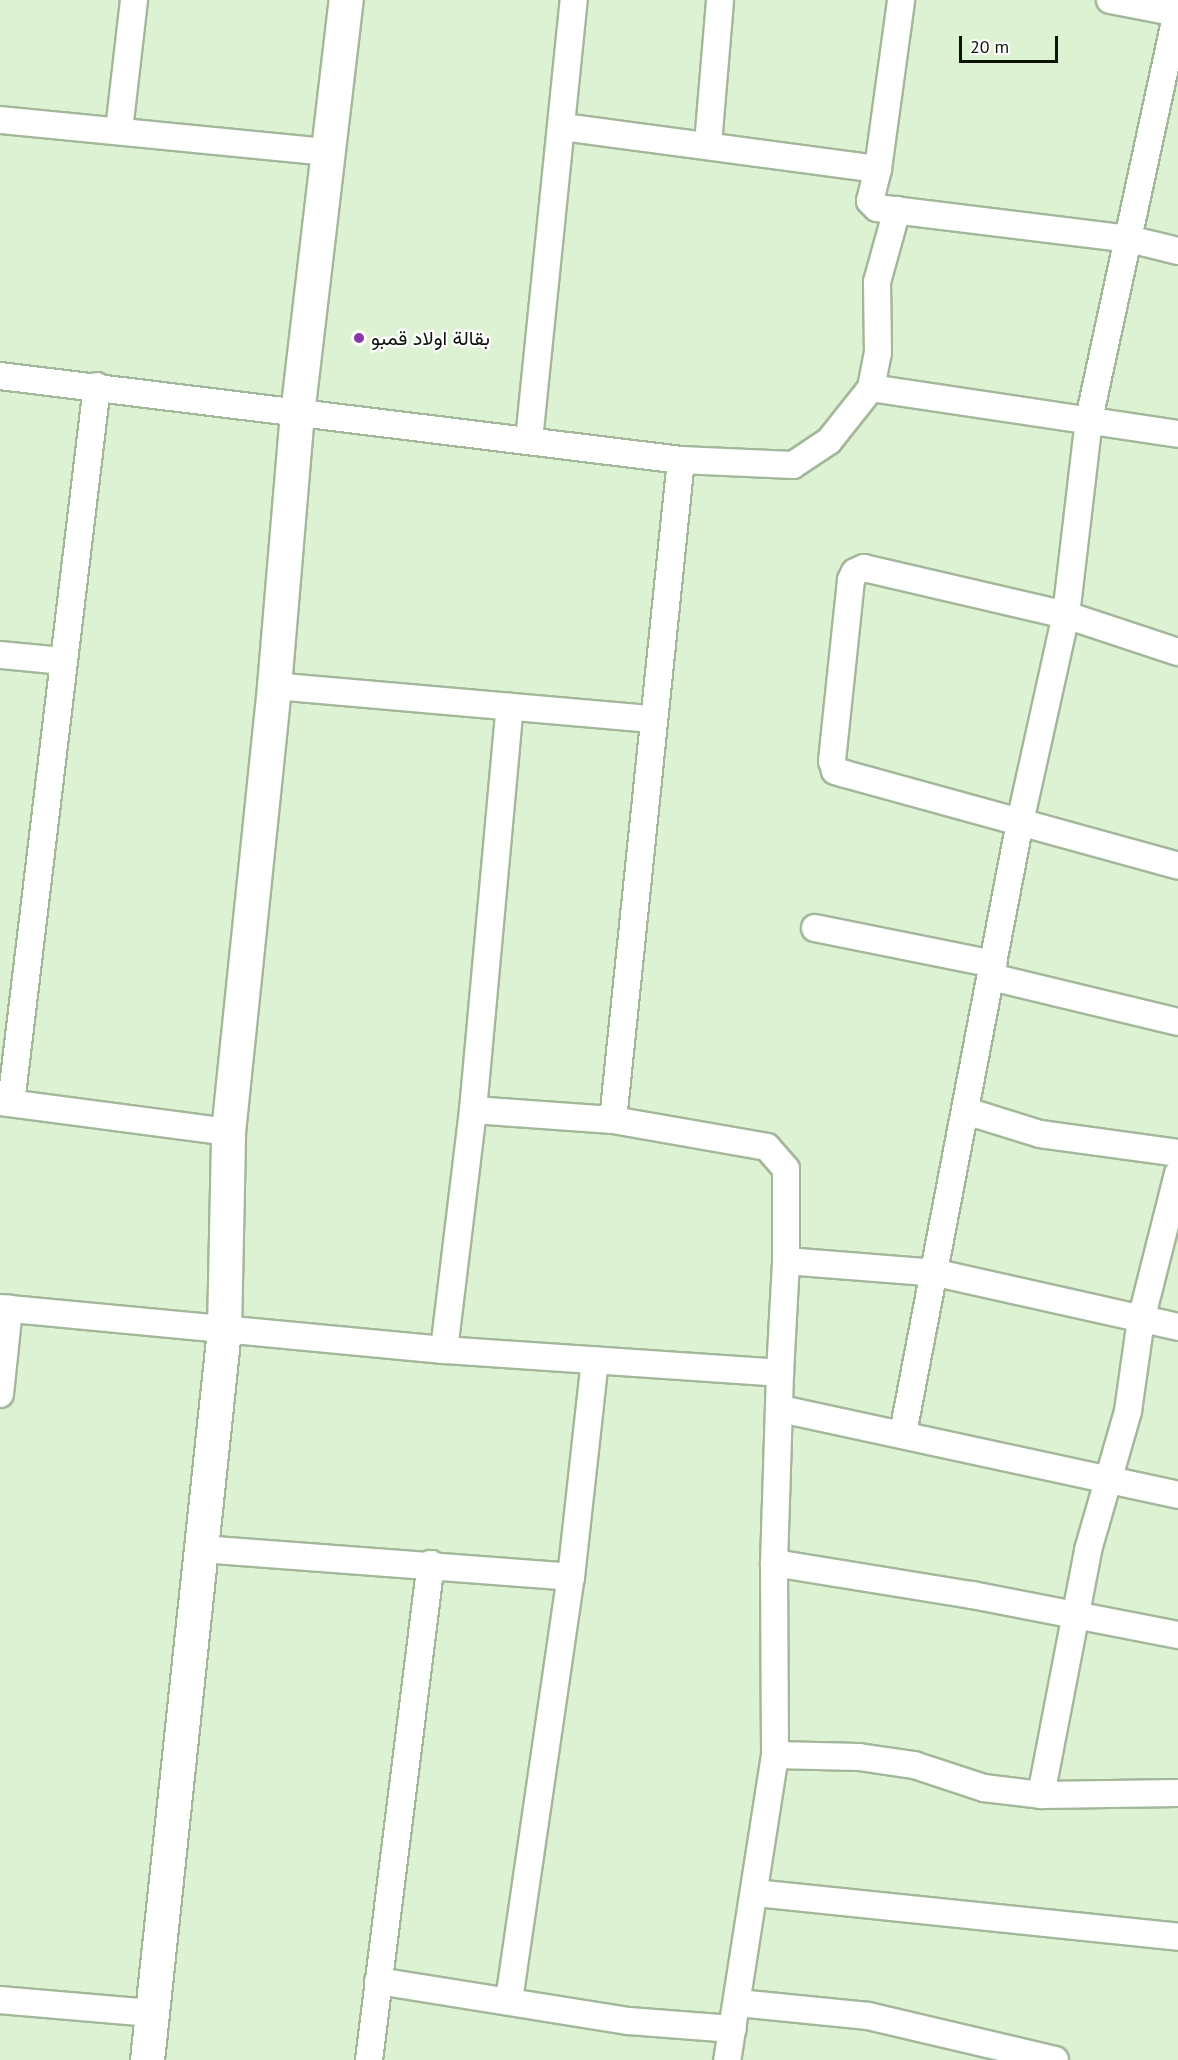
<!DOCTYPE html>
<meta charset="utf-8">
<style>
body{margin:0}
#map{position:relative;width:1178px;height:2060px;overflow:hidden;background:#dcf2d3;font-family:"PT Sans",Vazirmatn,sans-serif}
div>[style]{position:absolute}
.roads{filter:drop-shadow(2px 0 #a3b79a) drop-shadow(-2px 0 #a3b79a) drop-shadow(0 2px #a3b79a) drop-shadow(0 -2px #a3b79a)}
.minor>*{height:26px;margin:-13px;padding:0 13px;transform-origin:13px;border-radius:13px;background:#fff}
.tertiary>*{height:33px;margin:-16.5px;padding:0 16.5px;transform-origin:16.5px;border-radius:16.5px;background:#fff}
.dots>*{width:16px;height:16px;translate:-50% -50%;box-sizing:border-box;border:3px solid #fff;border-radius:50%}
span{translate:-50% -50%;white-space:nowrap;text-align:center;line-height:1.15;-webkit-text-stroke:4.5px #fff;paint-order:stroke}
.poi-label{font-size:20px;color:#0c1308}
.left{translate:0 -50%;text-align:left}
.scale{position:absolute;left:959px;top:36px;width:99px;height:27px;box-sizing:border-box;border:3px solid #0c1308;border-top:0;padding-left:8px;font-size:18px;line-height:21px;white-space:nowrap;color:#0c1308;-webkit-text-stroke:4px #fff;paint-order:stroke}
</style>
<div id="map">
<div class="roads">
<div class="minor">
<i style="left:1110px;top:0;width:69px;rotate:10.8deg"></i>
<i style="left:0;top:120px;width:327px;rotate:5.6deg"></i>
<i style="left:563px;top:127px;width:318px;rotate:7.6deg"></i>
<i style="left:878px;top:169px;width:33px;rotate:104deg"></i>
<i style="left:870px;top:201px;width:10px;rotate:45deg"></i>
<i style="left:877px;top:208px;width:254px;rotate:7deg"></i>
<i style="left:1129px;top:239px;width:50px;rotate:13.8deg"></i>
<i style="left:119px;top:130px;width:131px;rotate:-83.4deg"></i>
<i style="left:708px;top:144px;width:144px;rotate:-85.2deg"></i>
<i style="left:878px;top:169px;width:171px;rotate:-82.2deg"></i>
<i style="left:0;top:376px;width:686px;rotate:7.03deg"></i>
<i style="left:681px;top:460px;width:112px;rotate:2.6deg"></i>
<i style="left:793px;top:465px;width:43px;rotate:-33.7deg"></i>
<i style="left:829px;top:441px;width:68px;rotate:-51.6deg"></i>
<i style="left:871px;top:388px;width:36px;rotate:-79deg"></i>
<i style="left:878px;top:353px;width:71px;rotate:-90.8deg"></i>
<i style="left:877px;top:282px;width:75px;rotate:-74.5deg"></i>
<i style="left:871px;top:388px;width:310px;rotate:8.5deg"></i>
<i style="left:529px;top:440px;width:442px;rotate:-84.2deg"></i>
<i style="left:1178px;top:652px;width:118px;rotate:-161.7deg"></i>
<i style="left:1066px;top:615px;width:207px;rotate:-166.9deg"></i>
<i style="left:864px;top:568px;width:10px;rotate:156deg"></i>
<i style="left:855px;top:572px;width:9px;rotate:117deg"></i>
<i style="left:851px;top:580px;width:182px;rotate:96deg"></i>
<i style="left:832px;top:761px;width:10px;rotate:73deg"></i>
<i style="left:835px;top:771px;width:10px;rotate:17deg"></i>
<i style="left:845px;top:774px;width:345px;rotate:15.4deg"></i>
<i style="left:0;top:655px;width:64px;rotate:5.4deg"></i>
<i style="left:274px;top:686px;width:381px;rotate:5deg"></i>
<i style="left:815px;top:928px;width:182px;rotate:11.4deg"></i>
<i style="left:991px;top:977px;width:192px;rotate:13.5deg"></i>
<i style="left:0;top:1102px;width:230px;rotate:7.5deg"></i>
<i style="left:11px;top:1103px;width:722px;rotate:-83.16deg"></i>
<i style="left:473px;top:1110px;width:140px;rotate:4.1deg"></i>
<i style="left:613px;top:1120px;width:156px;rotate:9.9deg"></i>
<i style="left:767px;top:1147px;width:29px;rotate:49deg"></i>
<i style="left:786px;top:1169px;width:92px;rotate:90deg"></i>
<i style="left:966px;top:1111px;width:77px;rotate:17.3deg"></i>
<i style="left:1040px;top:1134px;width:139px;rotate:7.8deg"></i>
<i style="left:613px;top:1120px;width:663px;rotate:-84.12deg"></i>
<i style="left:0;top:1308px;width:446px;rotate:5.4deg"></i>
<i style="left:444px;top:1350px;width:337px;rotate:3.9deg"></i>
<i style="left:780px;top:1373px;width:190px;rotate:91.8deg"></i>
<i style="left:774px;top:1563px;width:192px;rotate:89.7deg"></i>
<i style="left:775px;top:1755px;width:309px;rotate:98.9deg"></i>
<i style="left:444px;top:1350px;width:242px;rotate:-83.1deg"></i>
<i style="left:473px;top:1110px;width:405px;rotate:-84.8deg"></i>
<i style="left:780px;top:1373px;width:112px;rotate:-86.9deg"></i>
<i style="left:786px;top:1261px;width:151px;rotate:4.5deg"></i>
<i style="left:937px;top:1273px;width:247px;rotate:12.6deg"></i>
<i style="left:0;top:1394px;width:86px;rotate:-84deg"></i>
<i style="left:781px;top:1409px;width:406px;rotate:12.2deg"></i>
<i style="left:903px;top:1433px;width:622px;rotate:-79.16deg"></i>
<i style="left:1020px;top:822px;width:212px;rotate:-77.5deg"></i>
<i style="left:1066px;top:615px;width:197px;rotate:-83.3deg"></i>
<i style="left:1089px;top:419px;width:420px;rotate:-77.8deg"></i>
<i style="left:201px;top:1549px;width:371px;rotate:4.3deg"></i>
<i style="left:774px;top:1563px;width:201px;rotate:9.2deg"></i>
<i style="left:972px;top:1595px;width:210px;rotate:11deg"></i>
<i style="left:775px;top:1755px;width:84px;rotate:1.4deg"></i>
<i style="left:859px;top:1757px;width:56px;rotate:8.3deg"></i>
<i style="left:914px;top:1765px;width:74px;rotate:18.2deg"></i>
<i style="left:984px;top:1788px;width:57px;rotate:7deg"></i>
<i style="left:1041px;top:1795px;width:137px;rotate:-0.8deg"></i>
<i style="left:1041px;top:1795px;width:249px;rotate:-79.1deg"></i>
<i style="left:1088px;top:1550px;width:145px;rotate:-73.9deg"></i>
<i style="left:1128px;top:1411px;width:92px;rotate:-81.9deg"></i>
<i style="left:1141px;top:1320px;width:151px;rotate:-75.8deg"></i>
<i style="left:755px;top:1893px;width:425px;rotate:5.9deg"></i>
<i style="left:378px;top:1981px;width:254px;rotate:9.1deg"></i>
<i style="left:629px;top:2021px;width:104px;rotate:4.4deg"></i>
<i style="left:0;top:2000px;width:153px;rotate:4.9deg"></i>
<i style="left:509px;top:2000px;width:428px;rotate:-81.7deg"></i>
<i style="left:571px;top:1577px;width:218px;rotate:-83.7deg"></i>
<i style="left:738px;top:2003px;width:131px;rotate:5.7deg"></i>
<i style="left:868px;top:2016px;width:192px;rotate:13.2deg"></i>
<i style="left:369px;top:2060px;width:500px;rotate:-82.9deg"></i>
</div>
<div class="tertiary">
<i style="left:147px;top:2060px;width:734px;rotate:-83.98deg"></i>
<i style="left:224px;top:1330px;width:198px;rotate:-88.8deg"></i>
<i style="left:228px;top:1132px;width:448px;rotate:-84.1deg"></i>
<i style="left:274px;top:686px;width:273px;rotate:-85.2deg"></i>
<i style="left:297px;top:414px;width:417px;rotate:-83.3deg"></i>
</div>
</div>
<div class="dots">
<i style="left:359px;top:338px;background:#8a38a7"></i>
</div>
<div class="poi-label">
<span class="left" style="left:371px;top:338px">بقالة اولاد قمبو</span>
</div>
<div class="scale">20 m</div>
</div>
